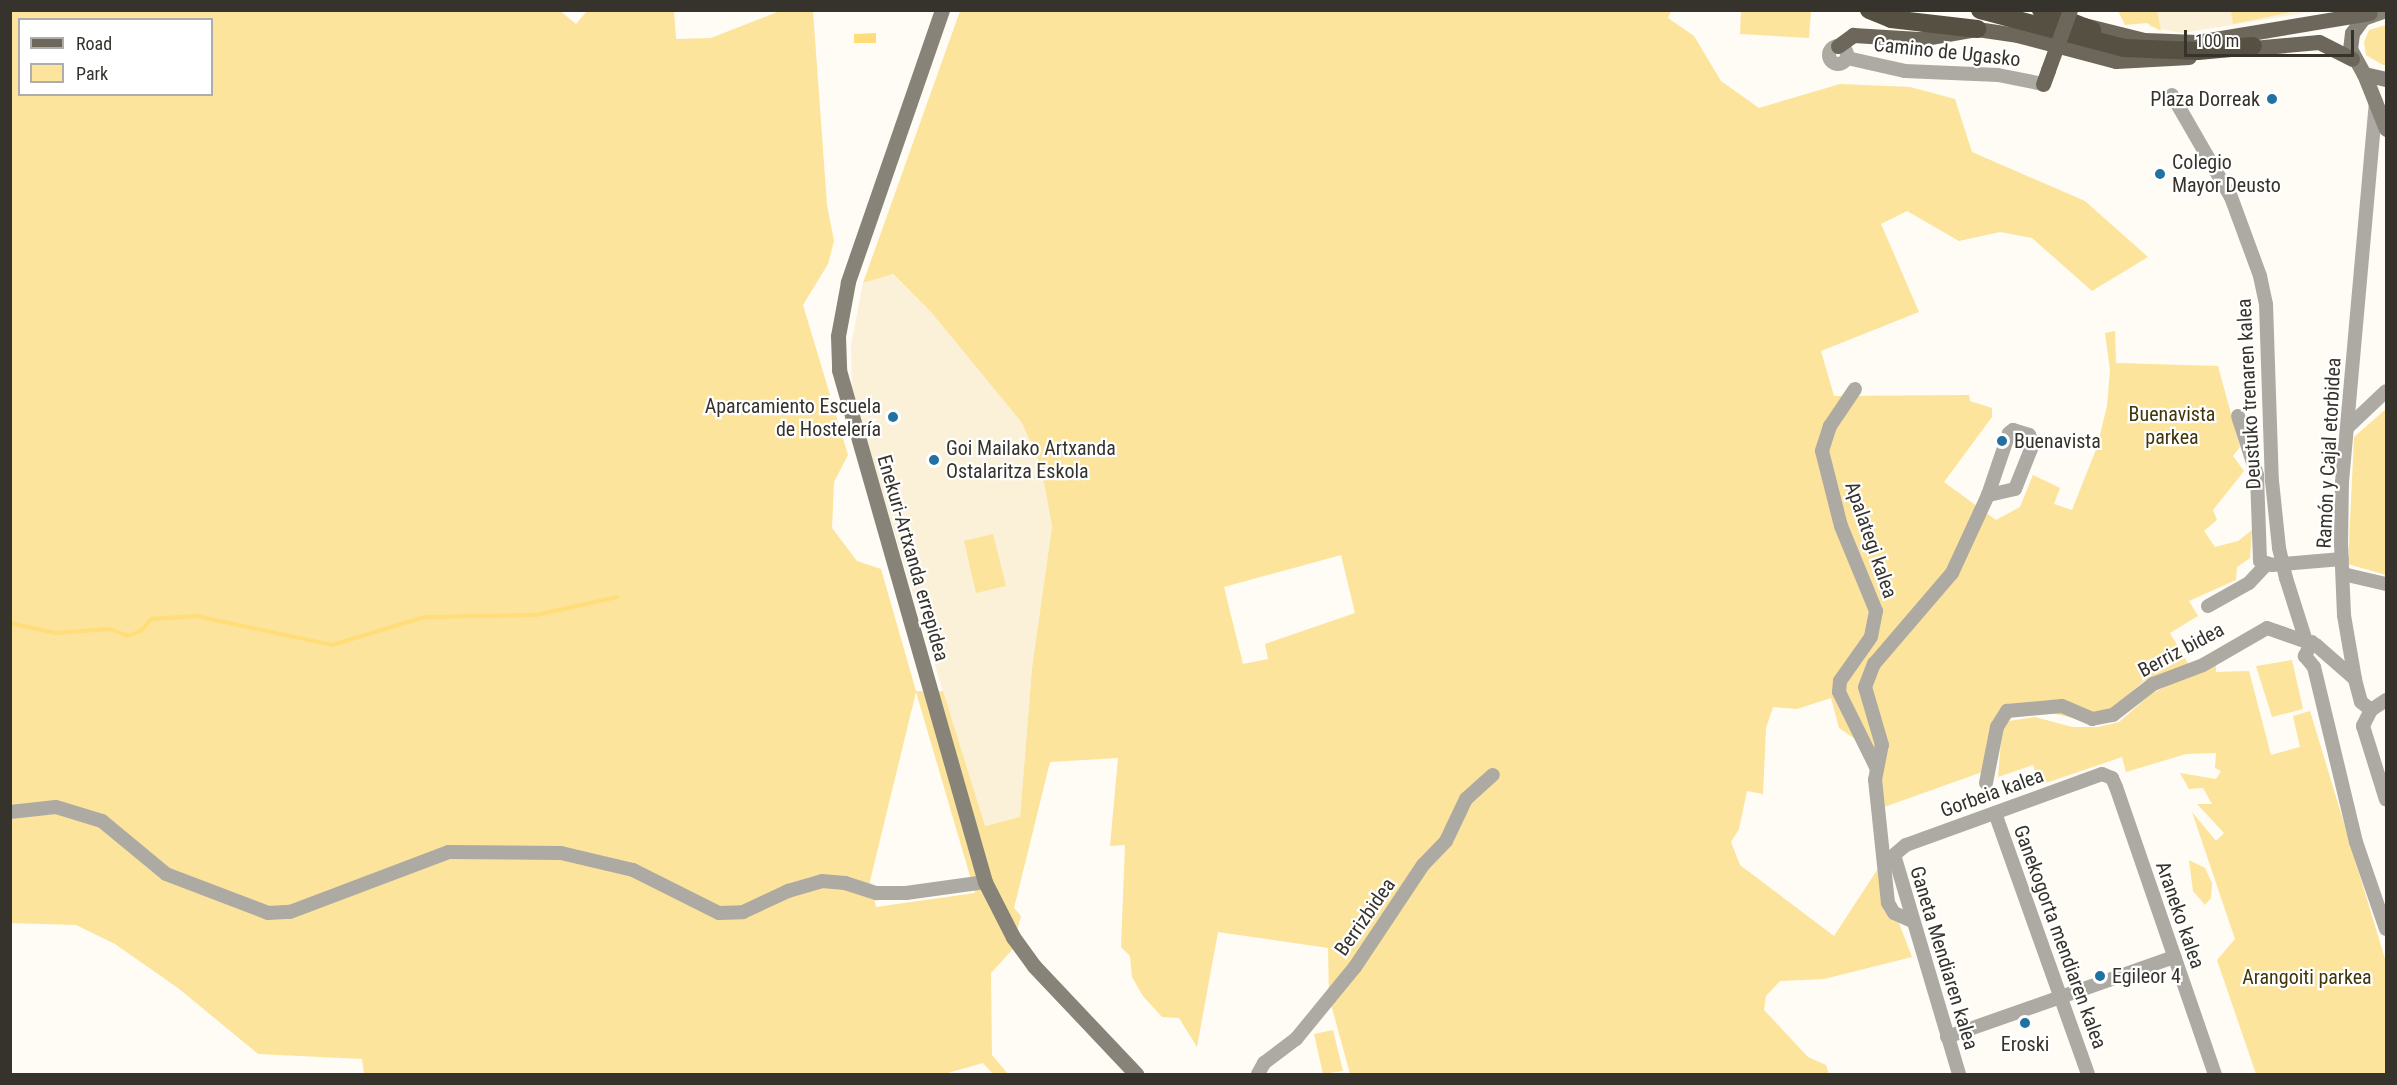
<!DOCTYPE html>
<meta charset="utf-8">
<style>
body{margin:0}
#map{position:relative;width:2397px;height:1085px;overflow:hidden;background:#fefcf4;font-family:"Roboto Condensed",sans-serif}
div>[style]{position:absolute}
.built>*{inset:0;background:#faf1d8}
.green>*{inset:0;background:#fce49d}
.water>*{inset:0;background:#ffdd78}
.stream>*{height:4px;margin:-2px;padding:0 2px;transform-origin:2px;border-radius:2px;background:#ffdd78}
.street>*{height:14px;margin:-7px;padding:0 7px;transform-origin:7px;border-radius:7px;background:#adaaa3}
.street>.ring{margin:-7px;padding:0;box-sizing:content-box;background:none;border:14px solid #adaaa3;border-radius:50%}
.secondary>*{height:15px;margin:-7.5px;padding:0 7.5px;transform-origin:7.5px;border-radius:7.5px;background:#878378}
.primary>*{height:15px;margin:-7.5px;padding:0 7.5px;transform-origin:7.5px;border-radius:7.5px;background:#6c675a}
.highway>*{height:18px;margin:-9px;padding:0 9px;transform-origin:9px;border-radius:9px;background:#555041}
.street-bridge>*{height:14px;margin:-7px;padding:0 7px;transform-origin:7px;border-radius:7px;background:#adaaa3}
.primary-bridge>*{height:15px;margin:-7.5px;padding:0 7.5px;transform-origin:7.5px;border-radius:7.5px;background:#6c675a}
.dots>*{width:16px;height:16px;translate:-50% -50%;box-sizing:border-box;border:3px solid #fff;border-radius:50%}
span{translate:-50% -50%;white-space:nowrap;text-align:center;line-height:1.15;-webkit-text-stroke:4.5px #fff;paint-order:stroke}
.street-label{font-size:20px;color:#35332c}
.poi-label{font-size:20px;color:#35332c}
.right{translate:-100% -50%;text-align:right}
.left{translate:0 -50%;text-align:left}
.park-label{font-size:20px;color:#423508}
.frame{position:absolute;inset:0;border:12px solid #35332c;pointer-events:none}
.legend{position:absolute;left:18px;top:18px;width:195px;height:78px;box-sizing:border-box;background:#fff;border:2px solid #aeadab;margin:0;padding:8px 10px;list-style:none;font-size:18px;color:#35332c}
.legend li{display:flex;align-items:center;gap:12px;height:30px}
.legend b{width:30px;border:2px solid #aeadab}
.scale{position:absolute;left:2184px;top:30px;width:170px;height:27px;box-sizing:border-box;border:3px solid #35332c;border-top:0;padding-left:8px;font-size:18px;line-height:21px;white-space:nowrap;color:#35332c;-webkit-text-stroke:4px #fff;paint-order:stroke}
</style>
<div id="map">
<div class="built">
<i style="clip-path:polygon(2142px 11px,2317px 11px,2182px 33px,2150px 27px)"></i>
<i style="clip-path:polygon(892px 274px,931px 312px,1022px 423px,1041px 466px,1052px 525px,1032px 668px,1020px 817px,984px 826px,852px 393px,851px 345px,863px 283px)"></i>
</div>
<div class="green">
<i style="clip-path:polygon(evenodd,559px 10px,576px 24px,587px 11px,674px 10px,676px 39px,711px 38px,780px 11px,813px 11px,827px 205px,834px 241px,828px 264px,803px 305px,848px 455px,834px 482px,832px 528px,857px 561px,881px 569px,916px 691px,943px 691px,985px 826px,1020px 817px,1032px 668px,1052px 526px,1041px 466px,1022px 423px,931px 312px,893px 274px,863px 283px,960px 11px,1671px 11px,1668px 18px,1694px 36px,1721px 81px,1759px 108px,1840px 84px,1910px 87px,1955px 99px,1972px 152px,2085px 201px,2148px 257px,2092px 291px,2032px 238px,2000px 232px,1959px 241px,1907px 211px,1881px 224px,1919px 312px,1821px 351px,1834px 396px,1969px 395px,1970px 401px,1992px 408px,1992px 417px,1944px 482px,1996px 520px,2020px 507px,2033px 475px,2060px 488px,2054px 504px,2072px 510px,2097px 447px,2107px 406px,2110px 370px,2105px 333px,2115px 331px,2116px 363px,2218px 366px,2240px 447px,2233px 456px,2244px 471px,2213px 510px,2217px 520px,2204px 531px,2215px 547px,2238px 541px,2252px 530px,2250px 558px,2237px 567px,2236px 580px,2189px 601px,2198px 616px,2170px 633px,2189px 665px,2144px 681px,2108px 712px,2073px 718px,2016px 705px,2004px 708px,1985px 771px,1873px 811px,1869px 767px,1861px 743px,1839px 728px,1831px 698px,1797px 709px,1773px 707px,1766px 728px,1763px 794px,1747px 791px,1739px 829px,1731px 842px,1740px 865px,1834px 936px,1879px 867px,1884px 911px,1899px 923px,1912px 957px,1824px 979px,1780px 981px,1766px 996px,1764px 1010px,1808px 1057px,1826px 1065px,1829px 1074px,1350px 1074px,1329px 997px,1328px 948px,1218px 932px,1197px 1047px,1179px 1018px,1162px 1017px,1143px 996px,1132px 977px,1130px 956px,1121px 947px,1125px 845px,1110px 846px,1118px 758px,1050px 762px,1014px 908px,1021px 916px,1012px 950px,991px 973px,992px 1055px,1008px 1074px,993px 1074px,983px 1063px,944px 1074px,364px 1074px,362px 1059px,258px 1054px,178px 988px,115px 944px,76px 925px,11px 923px,11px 11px,559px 10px,20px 20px,212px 20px,212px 94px,20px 94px,20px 20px,559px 10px,1341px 555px,1355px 613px,1265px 644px,1268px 659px,1243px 664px,1224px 587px,1341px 555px,559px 10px,916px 692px,975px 893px,876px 907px,870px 881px,916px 692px)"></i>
<i style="clip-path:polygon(2301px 10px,2233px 24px,2231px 11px,2231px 10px)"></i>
<i style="clip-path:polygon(1741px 11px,1811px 11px,1809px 38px,1740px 34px)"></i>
<i style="clip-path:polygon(2118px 11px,2157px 11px,2161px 31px,2147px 23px,2125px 25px)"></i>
<i style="clip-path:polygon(2386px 25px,2386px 65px,2383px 65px,2366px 55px,2364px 42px,2369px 30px)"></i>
<i style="clip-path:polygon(2386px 409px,2386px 575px,2348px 564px,2354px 437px)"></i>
<i style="clip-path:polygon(993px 534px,1006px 586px,976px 593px,964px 541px)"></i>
<i style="clip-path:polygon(2292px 660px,2303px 709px,2272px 717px,2256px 666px)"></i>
<i style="clip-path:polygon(2216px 663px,2216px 672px,2249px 671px,2271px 755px,2300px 747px,2293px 716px,2310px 711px,2386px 962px,2386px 1074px,2256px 1074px,2217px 960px,2235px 939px,2192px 812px,2216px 841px,2224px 833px,2197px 804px,2212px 804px,2203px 788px,2189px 789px,2180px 773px,2216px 779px,2221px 771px,2215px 768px,2216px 753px,2186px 754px,2126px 772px,2122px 757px,2040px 785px,2033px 765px,1998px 777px,2002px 729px,2009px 721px,2035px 717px,2072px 727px,2098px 727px,2119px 722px,2152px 693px)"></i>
<i style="clip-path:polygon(2189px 860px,2205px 868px,2212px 883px,2211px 898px,2205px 905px,2193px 891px)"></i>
<i style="clip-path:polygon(1333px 1030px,1343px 1071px,1323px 1074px,1314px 1034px)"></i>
</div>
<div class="water">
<i style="clip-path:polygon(876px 33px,876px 43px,854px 43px,854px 34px)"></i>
</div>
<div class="stream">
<i style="left:10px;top:623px;width:46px;rotate:12.5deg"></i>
<i style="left:55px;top:633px;width:55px;rotate:-4.2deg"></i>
<i style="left:110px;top:629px;width:19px;rotate:21deg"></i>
<i style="left:128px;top:636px;width:14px;rotate:-21deg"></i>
<i style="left:141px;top:631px;width:16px;rotate:-50deg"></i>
<i style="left:151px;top:619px;width:45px;rotate:-3.8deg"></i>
<i style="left:196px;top:616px;width:139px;rotate:12deg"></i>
<i style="left:332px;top:645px;width:97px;rotate:-16.8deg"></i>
<i style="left:425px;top:617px;width:111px;rotate:-1deg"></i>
<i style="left:536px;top:615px;width:83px;rotate:-12.5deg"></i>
</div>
<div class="street">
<i class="ring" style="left:1829px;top:46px;width:4px;height:4px"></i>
<i style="left:1847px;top:58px;width:59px;rotate:12.6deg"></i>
<i style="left:1905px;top:71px;width:93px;rotate:2.5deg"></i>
<i style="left:1998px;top:75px;width:46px;rotate:11.3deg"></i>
<i style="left:2172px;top:95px;width:118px;rotate:60deg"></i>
<i style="left:2231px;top:197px;width:84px;rotate:69.8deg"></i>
<i style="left:2260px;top:276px;width:29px;rotate:78deg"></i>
<i style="left:2266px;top:304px;width:177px;rotate:88.1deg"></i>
<i style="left:2272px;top:481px;width:67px;rotate:84deg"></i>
<i style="left:1855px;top:389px;width:45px;rotate:124deg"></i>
<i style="left:1830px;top:426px;width:26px;rotate:108deg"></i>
<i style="left:1822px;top:451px;width:77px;rotate:75.8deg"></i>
<i style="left:1841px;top:526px;width:92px;rotate:67.6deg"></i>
<i style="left:1876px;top:611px;width:26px;rotate:101deg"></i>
<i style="left:1871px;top:637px;width:54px;rotate:125.2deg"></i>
<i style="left:1840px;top:681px;width:11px;rotate:95deg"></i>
<i style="left:1839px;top:692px;width:84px;rotate:63.7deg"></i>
<i style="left:2238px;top:416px;width:62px;rotate:72.1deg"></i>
<i style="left:2257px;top:475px;width:86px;rotate:88deg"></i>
<i style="left:2260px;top:561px;width:13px;rotate:18deg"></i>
<i style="left:2272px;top:565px;width:70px;rotate:-4.9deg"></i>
<i style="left:2348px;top:427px;width:52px;rotate:-43.5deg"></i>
<i style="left:2343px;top:574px;width:44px;rotate:13.1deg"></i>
<i style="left:2286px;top:578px;width:63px;rotate:72.4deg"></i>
<i style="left:2208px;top:606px;width:47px;rotate:-29.3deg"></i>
<i style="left:2249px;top:583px;width:25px;rotate:-47deg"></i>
<i style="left:2312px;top:642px;width:16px;rotate:117deg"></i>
<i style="left:2305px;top:656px;width:14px;rotate:51deg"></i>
<i style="left:2314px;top:667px;width:180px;rotate:76.5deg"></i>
<i style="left:2356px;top:842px;width:92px;rotate:71deg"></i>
<i style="left:2386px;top:700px;width:18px;rotate:146deg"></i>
<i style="left:2371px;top:710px;width:18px;rotate:117deg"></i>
<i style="left:2363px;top:726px;width:77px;rotate:72.7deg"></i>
<i style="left:2371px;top:710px;width:13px;rotate:-141deg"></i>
<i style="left:2361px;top:702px;width:24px;rotate:-105deg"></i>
<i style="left:2355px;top:679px;width:65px;rotate:-99.8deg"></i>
<i style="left:2344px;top:615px;width:71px;rotate:-92.4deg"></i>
<i style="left:2341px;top:544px;width:62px;rotate:-89.1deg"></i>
<i style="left:2342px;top:482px;width:382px;rotate:-84.9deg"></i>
<i style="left:1986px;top:783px;width:57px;rotate:-78.9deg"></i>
<i style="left:1997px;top:727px;width:19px;rotate:-58deg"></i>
<i style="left:2007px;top:711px;width:55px;rotate:-5.2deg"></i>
<i style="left:2062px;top:706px;width:33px;rotate:23deg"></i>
<i style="left:2092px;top:719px;width:21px;rotate:-11deg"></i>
<i style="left:2113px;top:715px;width:51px;rotate:-37.8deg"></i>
<i style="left:2153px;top:684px;width:53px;rotate:-20.8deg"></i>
<i style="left:2203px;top:665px;width:74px;rotate:-30deg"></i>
<i style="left:2267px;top:628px;width:52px;rotate:19.1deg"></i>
<i style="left:2316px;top:645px;width:52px;rotate:41.1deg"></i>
<i style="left:10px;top:812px;width:46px;rotate:-6.2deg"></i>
<i style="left:56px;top:807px;width:48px;rotate:16.9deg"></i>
<i style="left:102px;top:821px;width:83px;rotate:39.6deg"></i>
<i style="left:166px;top:874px;width:109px;rotate:20.9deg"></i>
<i style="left:268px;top:913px;width:22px;rotate:-3deg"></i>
<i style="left:290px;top:912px;width:170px;rotate:-20.7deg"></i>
<i style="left:449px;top:852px;width:112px;rotate:0.5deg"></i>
<i style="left:561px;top:853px;width:74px;rotate:13.3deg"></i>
<i style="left:633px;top:870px;width:96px;rotate:26.6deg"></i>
<i style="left:719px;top:913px;width:24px;rotate:-2deg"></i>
<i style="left:743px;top:912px;width:50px;rotate:-25deg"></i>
<i style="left:788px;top:891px;width:35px;rotate:-16deg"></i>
<i style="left:822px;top:881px;width:23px;rotate:5deg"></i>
<i style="left:845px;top:883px;width:33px;rotate:18deg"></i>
<i style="left:876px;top:893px;width:30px"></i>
<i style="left:906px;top:893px;width:80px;rotate:-7.9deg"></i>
<i style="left:1995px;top:813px;width:277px;rotate:70.4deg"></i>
<i style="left:1910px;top:920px;width:17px;rotate:-156deg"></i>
<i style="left:1894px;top:913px;width:12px;rotate:-121deg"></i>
<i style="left:1888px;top:903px;width:124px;rotate:-96deg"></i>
<i style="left:1875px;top:780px;width:36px;rotate:-79deg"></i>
<i style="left:1882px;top:745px;width:60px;rotate:-106.3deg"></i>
<i style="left:1865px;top:687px;width:25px;rotate:-69deg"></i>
<i style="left:1874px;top:664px;width:120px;rotate:-49.4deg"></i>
<i style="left:1952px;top:573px;width:86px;rotate:-65.2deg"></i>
<i style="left:1988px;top:495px;width:65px;rotate:-71.3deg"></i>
<i style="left:2009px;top:433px;width:5px;rotate:-37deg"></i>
<i style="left:2013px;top:430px;width:17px;rotate:17deg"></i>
<i style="left:2029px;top:435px;width:10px;rotate:66deg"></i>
<i style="left:2033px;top:444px;width:48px;rotate:111.8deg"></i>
<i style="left:2015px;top:489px;width:28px;rotate:167deg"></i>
<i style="left:1947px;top:1037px;width:241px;rotate:-19.4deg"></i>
<i style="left:1258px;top:1074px;width:13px;rotate:-61deg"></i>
<i style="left:1264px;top:1063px;width:40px;rotate:-37deg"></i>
<i style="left:1296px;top:1039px;width:93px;rotate:-50.7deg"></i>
<i style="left:1355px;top:967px;width:123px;rotate:-56.3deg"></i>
<i style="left:1423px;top:865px;width:33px;rotate:-46deg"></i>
<i style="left:1446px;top:841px;width:47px;rotate:-64.5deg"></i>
<i style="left:1466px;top:799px;width:36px;rotate:-42deg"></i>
<i style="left:1959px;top:1074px;width:228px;rotate:-106.5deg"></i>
<i style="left:1894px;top:855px;width:16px;rotate:-40deg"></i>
<i style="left:1906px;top:845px;width:208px;rotate:-19.9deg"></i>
<i style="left:2102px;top:774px;width:11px;rotate:22deg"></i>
<i style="left:2112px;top:778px;width:10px;rotate:66deg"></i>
<i style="left:2116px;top:787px;width:304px;rotate:71deg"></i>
</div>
<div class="secondary">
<i style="left:942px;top:10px;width:288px;rotate:109.1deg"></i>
<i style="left:848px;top:282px;width:55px;rotate:100.5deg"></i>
<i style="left:838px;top:336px;width:34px;rotate:88deg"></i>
<i style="left:839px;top:370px;width:532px;rotate:74.08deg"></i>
<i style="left:985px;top:882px;width:62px;rotate:63deg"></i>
<i style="left:1013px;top:937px;width:36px;rotate:54deg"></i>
<i style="left:1034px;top:966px;width:149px;rotate:46.6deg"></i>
<i style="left:2386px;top:10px;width:24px;rotate:161deg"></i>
<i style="left:2363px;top:18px;width:19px;rotate:126deg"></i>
<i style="left:2352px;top:33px;width:16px;rotate:97deg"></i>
<i style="left:2350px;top:49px;width:29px;rotate:61deg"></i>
<i style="left:2364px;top:74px;width:23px;rotate:13deg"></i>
<i style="left:2364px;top:74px;width:59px;rotate:68.2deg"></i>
</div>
<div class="primary">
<i style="left:2084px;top:25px;width:62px;rotate:14deg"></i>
<i style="left:2144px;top:40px;width:53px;rotate:2.2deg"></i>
<i style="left:2197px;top:42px;width:175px;rotate:-9.5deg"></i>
<i style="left:1838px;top:46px;width:19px;rotate:-36deg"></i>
<i style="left:1853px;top:35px;width:66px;rotate:3.5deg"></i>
<i style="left:1919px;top:39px;width:59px;rotate:-9.8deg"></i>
<i style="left:1977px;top:29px;width:40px;rotate:8.5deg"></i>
<i style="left:2017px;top:35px;width:102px;rotate:14.7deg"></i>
<i style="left:2116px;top:61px;width:73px;rotate:-3.1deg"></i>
<i style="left:2242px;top:49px;width:77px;rotate:-5.2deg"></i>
<i style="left:2319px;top:42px;width:37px;rotate:27deg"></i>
<i style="left:2043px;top:84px;width:15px;rotate:-70deg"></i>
</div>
<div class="highway">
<i style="left:1869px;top:10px;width:24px;rotate:22deg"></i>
<i style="left:1891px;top:19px;width:87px;rotate:6.6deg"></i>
<i style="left:1980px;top:10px;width:149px;rotate:14.8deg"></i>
<i style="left:2124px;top:48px;width:74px;rotate:2.3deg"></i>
<i style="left:2198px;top:51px;width:55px;rotate:-5.2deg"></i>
<i style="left:2041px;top:10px;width:55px;rotate:21.4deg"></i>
</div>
<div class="street-bridge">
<i style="left:2279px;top:548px;width:31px;rotate:77deg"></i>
</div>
<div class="primary-bridge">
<i style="left:2048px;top:70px;width:64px;rotate:-69.9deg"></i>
</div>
<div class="dots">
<i style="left:2272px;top:99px;background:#2171a2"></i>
<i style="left:2160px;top:174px;background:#2171a2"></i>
<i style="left:893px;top:417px;background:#2171a2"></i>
<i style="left:2002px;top:441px;background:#2171a2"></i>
<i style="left:934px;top:460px;background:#2171a2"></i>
<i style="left:2100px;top:976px;background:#2171a2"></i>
<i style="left:2025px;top:1023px;background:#2171a2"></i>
</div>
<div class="street-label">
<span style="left:1947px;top:52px;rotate:6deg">Camino de Ugasko</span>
<span style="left:2249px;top:394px;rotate:-93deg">Deustuko trenaren kalea</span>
<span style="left:2329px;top:453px;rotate:-87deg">Ramón y Cajal etorbidea</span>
<span style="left:1871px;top:540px;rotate:71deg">Apalategi kalea</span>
<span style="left:913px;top:558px;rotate:74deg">Enekuri-Artxanda errepidea</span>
<span style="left:2181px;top:650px;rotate:-28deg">Berriz bidea</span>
<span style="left:1992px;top:793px;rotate:-20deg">Gorbeia kalea</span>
<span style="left:2180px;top:915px;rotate:71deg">Araneko kalea</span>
<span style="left:1365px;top:917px;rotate:-55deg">Berrizbidea</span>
<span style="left:2060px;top:937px;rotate:70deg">Ganekogorta mendiaren kalea</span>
<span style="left:1944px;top:958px;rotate:73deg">Ganeta Mendiaren kalea</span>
</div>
<div class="poi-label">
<span class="right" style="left:2260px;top:99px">Plaza Dorreak</span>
<span class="left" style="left:2172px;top:174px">Colegio<br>Mayor Deusto</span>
<span class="right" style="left:881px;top:418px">Aparcamiento Escuela<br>de Hostelería</span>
<span class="left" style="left:2014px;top:441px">Buenavista</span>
<span class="left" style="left:946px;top:460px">Goi Mailako Artxanda<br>Ostalaritza Eskola</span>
<span class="left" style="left:2112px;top:976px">Egileor 4</span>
<span style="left:2025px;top:1044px">Eroski</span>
</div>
<div class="park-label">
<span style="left:2172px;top:426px">Buenavista<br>parkea</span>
<span style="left:2307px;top:977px">Arangoiti parkea</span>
</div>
<div class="frame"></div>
<ul class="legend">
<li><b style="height:8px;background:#6c675a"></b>Road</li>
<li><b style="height:16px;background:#fce49d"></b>Park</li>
</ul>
<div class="scale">100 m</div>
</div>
